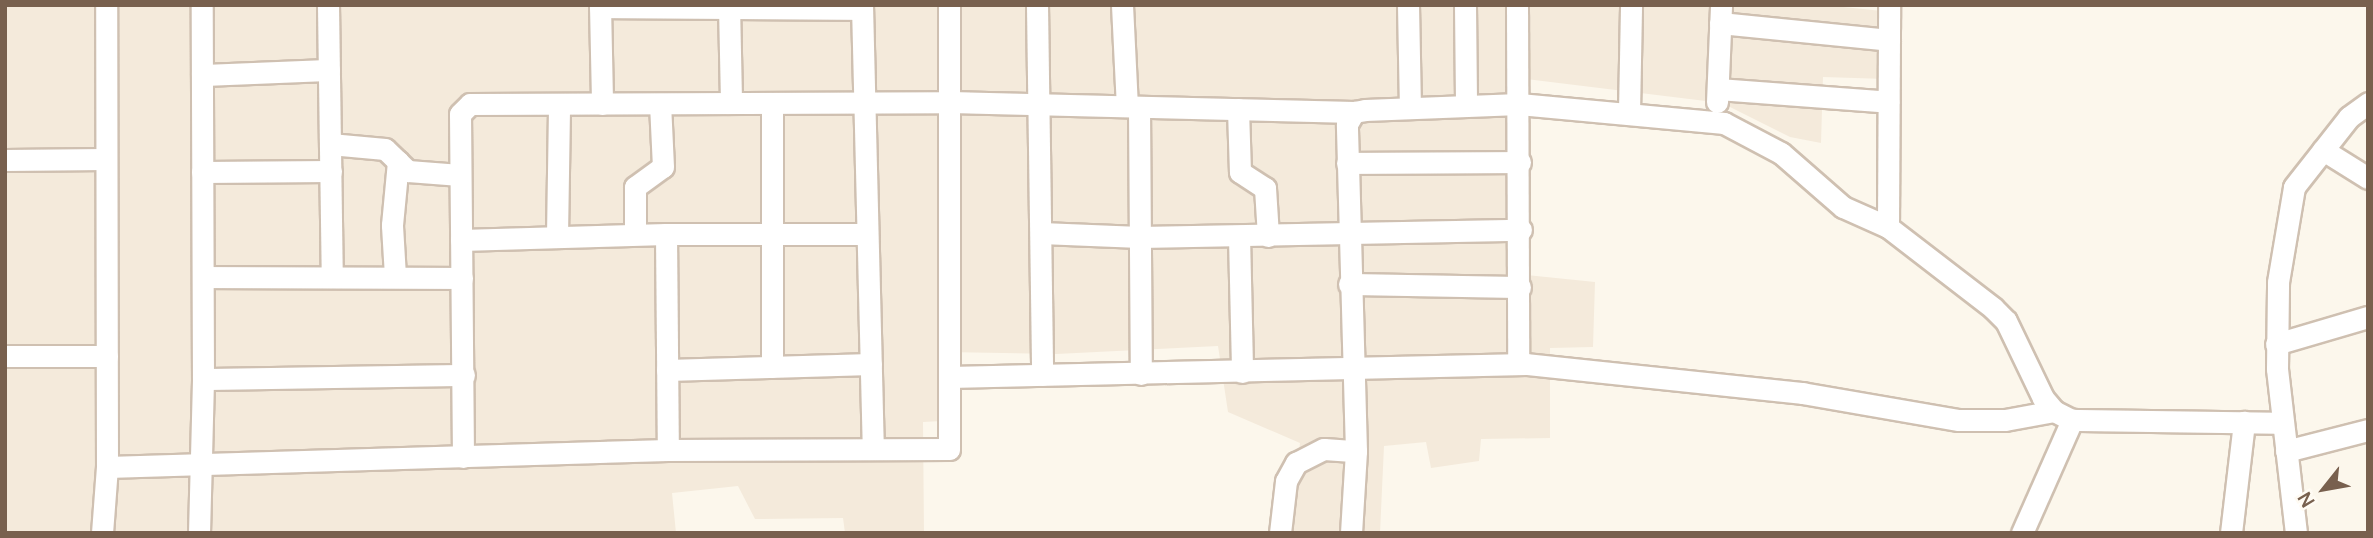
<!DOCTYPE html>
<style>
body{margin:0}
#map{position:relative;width:2373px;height:538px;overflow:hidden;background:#fcf7ec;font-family:Manrope,sans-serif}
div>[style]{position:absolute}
.residential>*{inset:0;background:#f4eadb}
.roads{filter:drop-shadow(2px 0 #cfc0b1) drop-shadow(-2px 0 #cfc0b1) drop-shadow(0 2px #cfc0b1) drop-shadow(0 -2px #cfc0b1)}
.minor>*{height:21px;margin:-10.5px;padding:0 10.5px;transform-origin:10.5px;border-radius:10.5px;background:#fff}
span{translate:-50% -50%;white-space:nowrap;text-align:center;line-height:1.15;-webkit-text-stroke:6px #fffbf3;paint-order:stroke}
.frame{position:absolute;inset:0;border:7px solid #78604e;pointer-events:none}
.north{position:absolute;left:2289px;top:454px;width:70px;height:70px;-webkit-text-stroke:5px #fffbf3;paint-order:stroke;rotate:239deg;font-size:19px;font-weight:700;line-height:28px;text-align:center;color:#78604e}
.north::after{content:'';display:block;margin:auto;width:24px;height:32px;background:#78604e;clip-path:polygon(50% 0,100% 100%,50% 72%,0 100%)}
</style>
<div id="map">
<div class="residential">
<i style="clip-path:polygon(5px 5px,1824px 5px,1892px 12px,1886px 79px,1823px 77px,1821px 143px,1790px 137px,1722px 103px,1517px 78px,1517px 274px,1595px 282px,1593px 347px,1550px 348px,1550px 438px,1481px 439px,1479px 461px,1431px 468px,1426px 442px,1384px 446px,1380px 533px,1289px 533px,1300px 443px,1228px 412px,1218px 346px,1056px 354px,944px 352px,942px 421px,923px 422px,924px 533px,845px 533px,843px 518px,755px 519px,738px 486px,672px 493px,676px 533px,5px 533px)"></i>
</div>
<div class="roads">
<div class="minor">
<i style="left:328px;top:5px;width:271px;rotate:89.2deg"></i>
<i style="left:600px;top:5px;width:99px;rotate:88.8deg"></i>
<i style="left:729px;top:5px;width:98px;rotate:88.8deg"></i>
<i style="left:862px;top:5px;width:444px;rotate:88.6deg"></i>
<i style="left:1037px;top:5px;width:370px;rotate:89.2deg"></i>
<i style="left:1122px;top:5px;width:101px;rotate:87.2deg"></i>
<i style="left:1408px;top:5px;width:103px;rotate:88.9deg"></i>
<i style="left:1465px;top:5px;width:101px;rotate:89.4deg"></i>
<i style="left:1517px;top:5px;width:359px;rotate:89.8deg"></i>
<i style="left:600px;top:7px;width:262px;rotate:0.4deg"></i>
<i style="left:1720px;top:23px;width:170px;rotate:5.7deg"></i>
<i style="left:202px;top:75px;width:127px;rotate:-2.3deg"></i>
<i style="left:1718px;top:89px;width:171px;rotate:4.3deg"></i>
<i style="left:1717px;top:102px;width:97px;rotate:-87.6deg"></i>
<i style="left:772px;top:103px;width:264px;rotate:90deg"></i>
<i style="left:1139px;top:107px;width:267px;rotate:89.6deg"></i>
<i style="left:1238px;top:109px;width:63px;rotate:88.2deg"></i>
<i style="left:1240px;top:172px;width:30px;rotate:33deg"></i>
<i style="left:1265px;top:188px;width:48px;rotate:86.4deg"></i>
<i style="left:1629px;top:112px;width:107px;rotate:-88.9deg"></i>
<i style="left:330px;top:144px;width:55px;rotate:5.2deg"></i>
<i style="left:385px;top:149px;width:32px;rotate:44deg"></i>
<i style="left:408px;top:171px;width:52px;rotate:4.4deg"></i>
<i style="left:2323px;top:150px;width:53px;rotate:31.9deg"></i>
<i style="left:5px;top:160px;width:101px;rotate:-0.6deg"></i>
<i style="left:1347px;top:163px;width:173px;rotate:-0.3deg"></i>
<i style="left:202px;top:172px;width:129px;rotate:-0.4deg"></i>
<i style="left:1888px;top:227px;width:222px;rotate:-89.7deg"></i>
<i style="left:1041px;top:233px;width:99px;rotate:2.3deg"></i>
<i style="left:1140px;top:237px;width:381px;rotate:-1.1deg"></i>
<i style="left:635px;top:234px;width:47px;rotate:-90deg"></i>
<i style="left:635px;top:187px;width:34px;rotate:-36deg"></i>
<i style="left:663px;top:167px;width:63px;rotate:-92.7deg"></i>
<i style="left:666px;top:234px;width:216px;rotate:89.5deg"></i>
<i style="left:557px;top:236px;width:131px;rotate:-89.1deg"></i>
<i style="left:1239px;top:236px;width:136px;rotate:88.7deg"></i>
<i style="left:461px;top:240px;width:205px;rotate:-1.7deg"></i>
<i style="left:666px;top:234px;width:201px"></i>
<i style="left:395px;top:276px;width:51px;rotate:-93.4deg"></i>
<i style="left:392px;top:225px;width:64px;rotate:-84.6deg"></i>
<i style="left:203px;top:277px;width:259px;rotate:0.2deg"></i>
<i style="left:1349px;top:284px;width:171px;rotate:1deg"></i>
<i style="left:2276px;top:344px;width:96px;rotate:-16.4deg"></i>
<i style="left:5px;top:356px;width:102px"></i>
<i style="left:667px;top:370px;width:204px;rotate:-1.7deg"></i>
<i style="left:949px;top:377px;width:577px;rotate:-1.29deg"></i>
<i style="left:1526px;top:364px;width:278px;rotate:6deg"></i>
<i style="left:1802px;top:393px;width:159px;rotate:9.8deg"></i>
<i style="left:1959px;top:420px;width:46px"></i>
<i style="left:2005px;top:420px;width:50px;rotate:-10.4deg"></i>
<i style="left:203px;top:379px;width:261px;rotate:-0.9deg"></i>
<i style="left:2286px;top:451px;width:85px;rotate:-14.4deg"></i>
<i style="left:463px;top:457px;width:343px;rotate:-90.5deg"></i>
<i style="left:460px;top:114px;width:14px;rotate:-45deg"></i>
<i style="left:470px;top:104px;width:479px;rotate:-0.2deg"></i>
<i style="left:949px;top:102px;width:405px;rotate:1.4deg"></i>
<i style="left:107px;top:467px;width:561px;rotate:-1.74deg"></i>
<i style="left:668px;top:450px;width:281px;rotate:-0.2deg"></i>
<i style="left:949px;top:449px;width:444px;rotate:-90deg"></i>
<i style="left:102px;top:533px;width:66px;rotate:-85.7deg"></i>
<i style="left:107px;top:467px;width:462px;rotate:-90.1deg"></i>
<i style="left:199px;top:533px;width:154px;rotate:-88.5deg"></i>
<i style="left:203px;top:379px;width:374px;rotate:-90.2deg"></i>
<i style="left:1280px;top:533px;width:52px;rotate:-83.4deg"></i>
<i style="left:1286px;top:481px;width:21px;rotate:-61deg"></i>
<i style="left:1296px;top:463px;width:31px;rotate:-27deg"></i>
<i style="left:1324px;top:449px;width:32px;rotate:4deg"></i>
<i style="left:1351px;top:533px;width:82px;rotate:-86.5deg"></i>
<i style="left:1356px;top:451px;width:327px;rotate:-91.6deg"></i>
<i style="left:1347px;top:124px;width:14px;rotate:-60deg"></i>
<i style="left:1354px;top:112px;width:11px;rotate:-10deg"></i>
<i style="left:1365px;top:110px;width:154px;rotate:-2.2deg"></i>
<i style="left:1519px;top:104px;width:206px;rotate:5.3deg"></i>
<i style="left:1724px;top:123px;width:64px;rotate:27.8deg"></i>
<i style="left:1781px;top:153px;width:82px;rotate:41.1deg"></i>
<i style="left:1843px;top:207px;width:49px;rotate:24deg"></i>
<i style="left:1888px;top:227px;width:133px;rotate:37.6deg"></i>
<i style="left:1993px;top:308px;width:18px;rotate:45deg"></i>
<i style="left:2006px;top:321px;width:85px;rotate:64.3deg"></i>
<i style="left:2043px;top:398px;width:17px;rotate:50deg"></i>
<i style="left:2054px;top:411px;width:20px;rotate:27deg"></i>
<i style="left:2072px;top:420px;width:211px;rotate:0.8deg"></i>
<i style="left:2022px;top:533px;width:124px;rotate:-66.1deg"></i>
<i style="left:2231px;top:533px;width:112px;rotate:-83.3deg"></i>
<i style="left:2296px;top:533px;width:165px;rotate:-96.6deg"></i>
<i style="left:2277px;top:369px;width:87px;rotate:-89.3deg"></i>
<i style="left:2278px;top:282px;width:96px;rotate:-80.4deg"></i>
<i style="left:2294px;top:187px;width:89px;rotate:-51.8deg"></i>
<i style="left:2349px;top:117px;width:24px;rotate:-36deg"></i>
</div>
</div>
<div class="frame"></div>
<div class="north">N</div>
</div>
